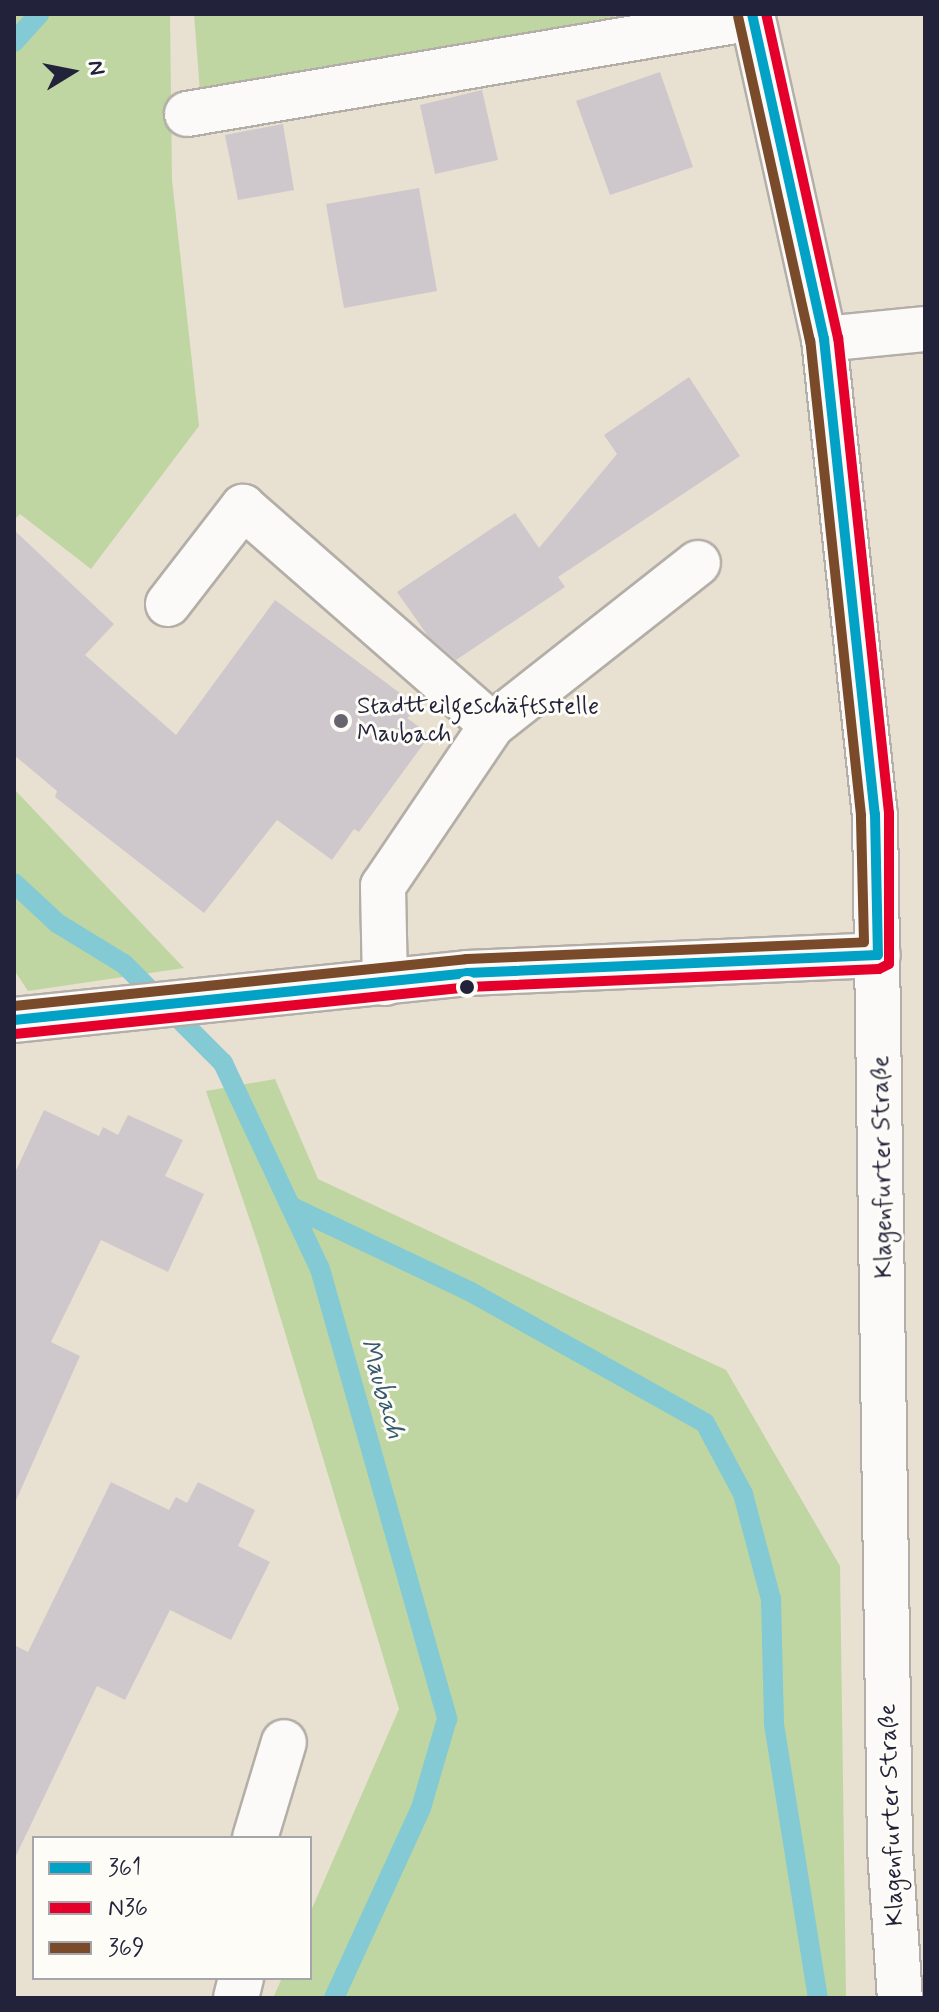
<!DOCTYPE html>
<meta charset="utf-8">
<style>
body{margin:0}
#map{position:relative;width:939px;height:2012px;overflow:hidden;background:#e8e0d1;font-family:Mynerve,sans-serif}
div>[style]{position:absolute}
.green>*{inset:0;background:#bfd6a3}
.stream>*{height:20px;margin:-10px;padding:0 10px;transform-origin:10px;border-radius:10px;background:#83cad4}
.building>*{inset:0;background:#cec8cd}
.roads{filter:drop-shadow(2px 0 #b3aea7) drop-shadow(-2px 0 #b3aea7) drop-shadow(0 2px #b3aea7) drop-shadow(0 -2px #b3aea7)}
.minor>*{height:44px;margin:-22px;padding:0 22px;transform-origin:22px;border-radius:22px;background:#fcfaf8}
.bus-1>*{height:10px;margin:-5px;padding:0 5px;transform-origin:5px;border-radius:5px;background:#02a2c7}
.bus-2>*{height:10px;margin:-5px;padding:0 5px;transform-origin:5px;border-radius:5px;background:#e4002b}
.bus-3>*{height:10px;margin:-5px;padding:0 5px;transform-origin:5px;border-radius:5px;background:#7a4b2a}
.dots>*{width:22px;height:22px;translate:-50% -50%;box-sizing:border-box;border:4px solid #fdfcf7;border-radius:50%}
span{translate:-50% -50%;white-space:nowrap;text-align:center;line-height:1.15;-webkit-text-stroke:6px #fdfcf7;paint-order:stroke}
.poi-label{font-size:24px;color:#22223b}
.left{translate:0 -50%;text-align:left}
.street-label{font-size:24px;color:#22223b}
.water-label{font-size:26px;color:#355971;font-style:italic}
.frame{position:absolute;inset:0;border:16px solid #22223b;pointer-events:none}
.legend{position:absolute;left:32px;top:1836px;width:280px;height:144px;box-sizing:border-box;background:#fdfcf7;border:2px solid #a5a5ac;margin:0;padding:10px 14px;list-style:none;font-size:24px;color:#22223b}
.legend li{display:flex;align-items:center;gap:16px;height:40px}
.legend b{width:40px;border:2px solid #a5a5ac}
.north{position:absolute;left:32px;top:32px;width:80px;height:80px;-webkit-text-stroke:6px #fdfcf7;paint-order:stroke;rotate:80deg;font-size:22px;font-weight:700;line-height:32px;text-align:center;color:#22223b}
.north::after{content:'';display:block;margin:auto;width:28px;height:36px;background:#22223b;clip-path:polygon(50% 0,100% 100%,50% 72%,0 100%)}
</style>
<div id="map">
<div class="green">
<i style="clip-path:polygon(14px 14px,170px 14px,172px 180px,199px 426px,91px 569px,20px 514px,14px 520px)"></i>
<i style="clip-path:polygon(194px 14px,629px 14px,200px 92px)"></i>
<i style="clip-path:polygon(14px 789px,184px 968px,28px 991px,14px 970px)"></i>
<i style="clip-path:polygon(275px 1079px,318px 1179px,726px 1370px,840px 1566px,846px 1998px,273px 1998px,282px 1978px,310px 1978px,310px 1913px,399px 1709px,260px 1250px,206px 1091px)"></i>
</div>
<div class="stream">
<i style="left:14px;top:42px;width:38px;rotate:-48deg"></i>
<i style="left:14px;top:883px;width:59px;rotate:42.9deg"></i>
<i style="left:57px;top:923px;width:79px;rotate:31.5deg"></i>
<i style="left:124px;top:964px;width:140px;rotate:45deg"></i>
<i style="left:223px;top:1063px;width:228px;rotate:64.8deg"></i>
<i style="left:320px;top:1269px;width:468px;rotate:74.2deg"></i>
<i style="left:447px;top:1719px;width:93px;rotate:106.3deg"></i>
<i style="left:421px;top:1808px;width:209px;rotate:114.6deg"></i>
<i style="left:290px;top:1206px;width:198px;rotate:25.4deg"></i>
<i style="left:469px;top:1291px;width:270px;rotate:29.2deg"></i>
<i style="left:705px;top:1423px;width:81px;rotate:61.8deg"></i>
<i style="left:743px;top:1494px;width:109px;rotate:75.1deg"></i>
<i style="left:771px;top:1599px;width:125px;rotate:88.6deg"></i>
<i style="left:774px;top:1724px;width:278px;rotate:80.9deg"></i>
</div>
<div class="building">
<i style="clip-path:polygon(660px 72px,693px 167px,610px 195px,576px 101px)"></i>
<i style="clip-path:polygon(482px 90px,498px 160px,435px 174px,420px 105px)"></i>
<i style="clip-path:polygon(283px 124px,294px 190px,238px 200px,225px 135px)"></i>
<i style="clip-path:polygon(419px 188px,437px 291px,344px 308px,326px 204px)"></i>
<i style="clip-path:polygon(689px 377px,740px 456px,558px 577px,565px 587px,456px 660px,428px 636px,397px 592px,515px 513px,539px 548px,617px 454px,604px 435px)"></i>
<i style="clip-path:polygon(14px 530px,114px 624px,85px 655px,176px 735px,275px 600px,420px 708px,407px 718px,430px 735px,359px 832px,354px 829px,332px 860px,277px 820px,204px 913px,55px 797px,57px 791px,14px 755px)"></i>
<i style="clip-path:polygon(44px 1110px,99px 1136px,103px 1127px,118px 1135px,128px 1115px,183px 1140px,165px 1176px,204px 1194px,168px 1272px,101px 1240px,51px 1342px,80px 1356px,14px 1505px,14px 1175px)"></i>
<i style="clip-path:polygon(111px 1482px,169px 1510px,176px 1497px,187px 1503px,198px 1482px,255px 1510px,238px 1546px,270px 1562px,231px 1640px,170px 1610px,125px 1700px,97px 1686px,14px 1860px,14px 1645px,28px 1652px)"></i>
</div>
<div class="roads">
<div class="minor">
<i style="left:752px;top:14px;width:333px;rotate:77.5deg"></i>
<i style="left:824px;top:339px;width:478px;rotate:83.9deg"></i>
<i style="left:875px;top:814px;width:1035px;rotate:89.17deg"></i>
<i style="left:890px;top:1849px;width:149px;rotate:86.2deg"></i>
<i style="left:187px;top:114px;width:574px;rotate:-9.63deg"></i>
<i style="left:824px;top:339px;width:101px;rotate:-5.7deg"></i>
<i style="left:168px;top:604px;width:123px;rotate:-52.3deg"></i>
<i style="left:243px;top:507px;width:331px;rotate:41.2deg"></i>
<i style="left:385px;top:983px;width:97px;rotate:-91.2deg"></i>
<i style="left:383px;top:886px;width:194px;rotate:-55.9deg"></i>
<i style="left:492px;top:725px;width:262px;rotate:-38.2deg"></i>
<i style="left:14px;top:1020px;width:455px;rotate:-5.9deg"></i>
<i style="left:467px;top:973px;width:411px;rotate:-2.5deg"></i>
<i style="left:255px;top:1838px;width:100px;rotate:-73.2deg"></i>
<i style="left:236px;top:1998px;width:21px;rotate:-76deg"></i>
</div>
</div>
<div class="bus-1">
<i style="left:752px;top:14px;width:333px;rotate:77.5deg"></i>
<i style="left:824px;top:339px;width:478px;rotate:83.9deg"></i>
<i style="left:875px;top:814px;width:141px;rotate:88.8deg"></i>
<i style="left:14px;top:1020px;width:455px;rotate:-5.9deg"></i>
<i style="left:467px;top:973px;width:411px;rotate:-2.5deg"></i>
</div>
<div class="bus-2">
<i style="left:15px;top:1034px;width:455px;rotate:-5.9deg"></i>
<i style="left:468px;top:987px;width:411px;rotate:-2.5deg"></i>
<i style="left:879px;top:969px;width:11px;rotate:-27deg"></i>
<i style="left:889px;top:964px;width:151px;rotate:-90deg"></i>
<i style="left:889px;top:813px;width:478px;rotate:-96.1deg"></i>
<i style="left:838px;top:338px;width:332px;rotate:-102.5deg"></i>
</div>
<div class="bus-3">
<i style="left:14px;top:1006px;width:454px;rotate:-5.9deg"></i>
<i style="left:466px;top:959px;width:398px;rotate:-2.4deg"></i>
<i style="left:864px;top:942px;width:127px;rotate:-91.4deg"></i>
<i style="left:861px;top:815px;width:477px;rotate:-96.1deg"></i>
<i style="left:810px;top:341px;width:332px;rotate:-102.5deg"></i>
</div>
<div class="dots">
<i style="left:341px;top:721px;background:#676470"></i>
<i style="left:467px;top:987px;background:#22223b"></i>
</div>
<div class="poi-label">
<span class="left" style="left:357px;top:721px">Stadtteilgeschäftsstelle<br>Maubach</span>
</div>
<div class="street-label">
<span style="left:883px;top:1167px;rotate:-91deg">Klagenfurter Straße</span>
<span style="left:892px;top:1815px;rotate:-92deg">Klagenfurter Straße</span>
</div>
<div class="water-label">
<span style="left:381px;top:1389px;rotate:74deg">Maubach</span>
</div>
<div class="frame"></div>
<ul class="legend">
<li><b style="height:10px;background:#02a2c7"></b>361</li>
<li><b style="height:10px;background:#e4002b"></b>N36</li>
<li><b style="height:10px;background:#7a4b2a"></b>369</li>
</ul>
<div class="north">N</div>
</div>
